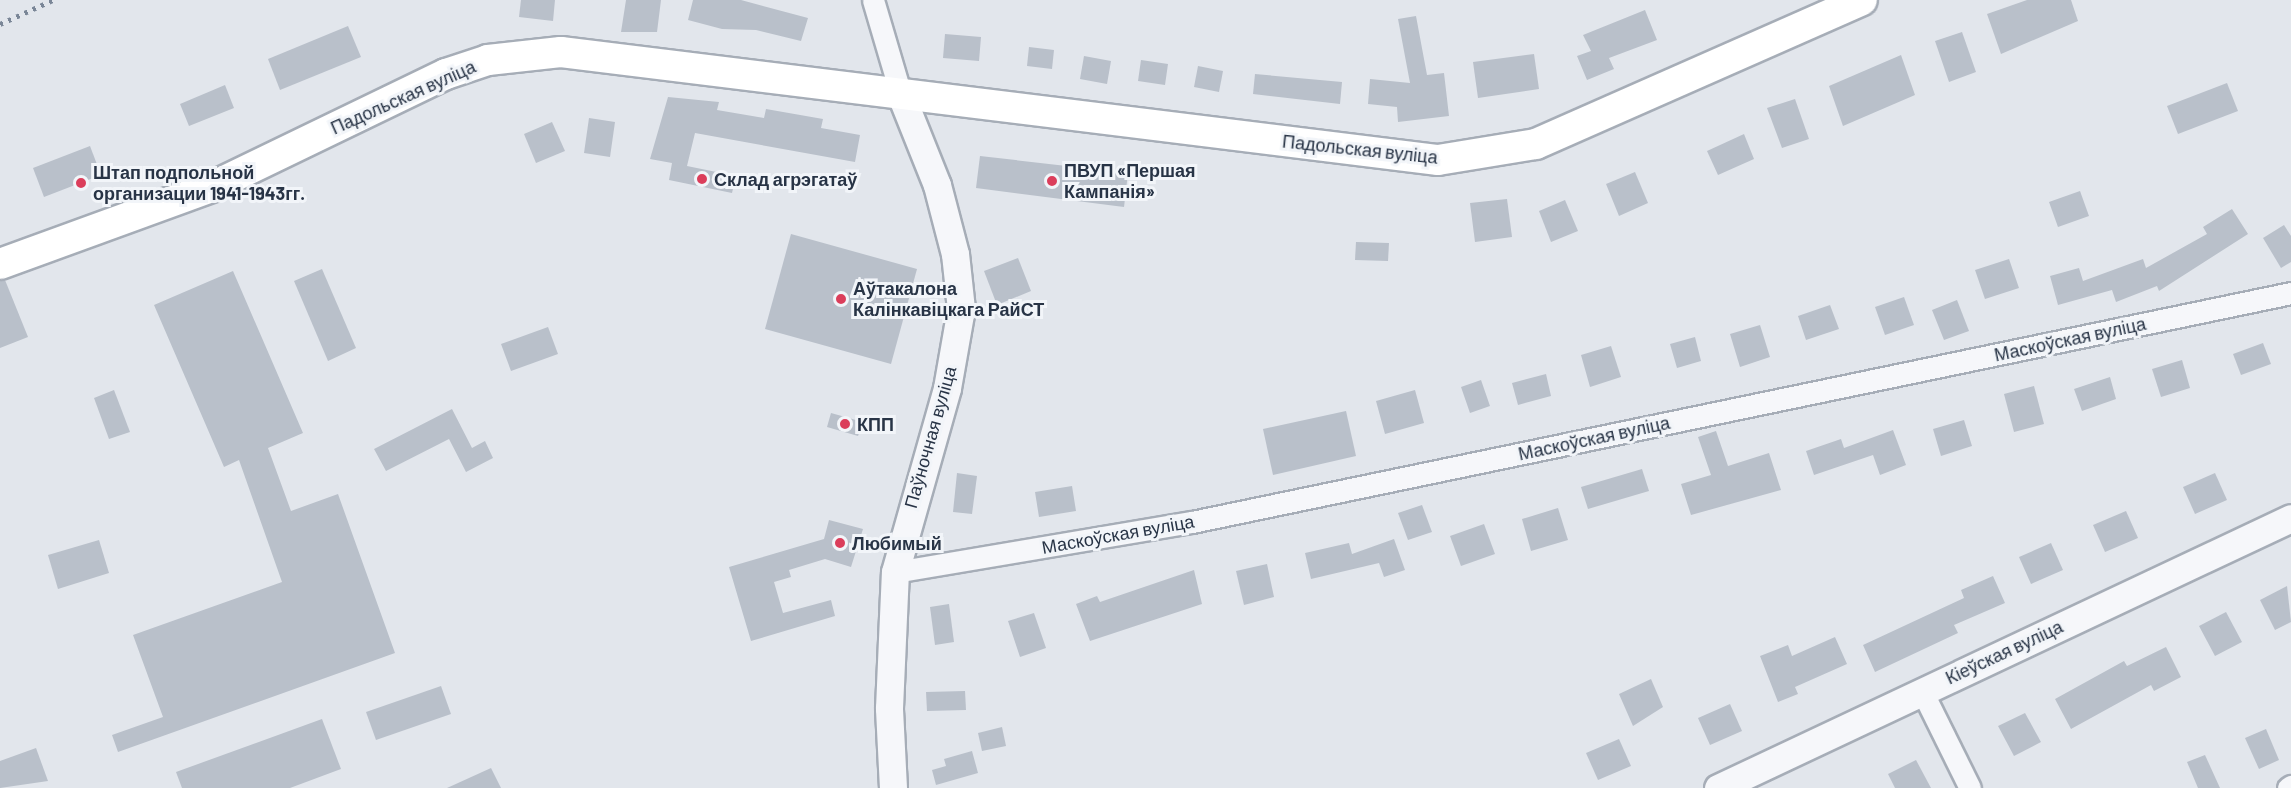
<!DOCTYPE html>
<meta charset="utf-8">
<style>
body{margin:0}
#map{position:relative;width:2291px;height:788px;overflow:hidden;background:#e2e6ec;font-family:Barlow,sans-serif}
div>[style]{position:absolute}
.building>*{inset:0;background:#b9c0ca}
.roads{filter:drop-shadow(2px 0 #a6adb7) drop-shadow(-2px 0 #a6adb7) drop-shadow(0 2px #a6adb7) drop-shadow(0 -2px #a6adb7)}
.minor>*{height:21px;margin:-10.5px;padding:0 10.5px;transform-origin:10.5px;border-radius:10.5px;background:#f6f7fa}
.tertiary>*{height:27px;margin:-13.5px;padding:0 13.5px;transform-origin:13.5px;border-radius:13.5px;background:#f6f7fa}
.secondary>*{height:30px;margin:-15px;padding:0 15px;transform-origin:15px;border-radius:15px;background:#fff}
.rail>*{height:4.5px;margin-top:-2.25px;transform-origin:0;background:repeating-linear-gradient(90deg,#7a8697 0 3px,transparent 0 9px)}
.dots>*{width:16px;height:16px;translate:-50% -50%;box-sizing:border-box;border:3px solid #f2f5f9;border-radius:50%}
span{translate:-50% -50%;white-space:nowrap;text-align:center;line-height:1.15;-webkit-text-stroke:6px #f2f5f9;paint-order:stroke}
.street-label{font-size:18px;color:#283446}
.poi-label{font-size:18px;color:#283446;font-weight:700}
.left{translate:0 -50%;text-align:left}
</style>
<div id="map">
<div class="building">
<i style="clip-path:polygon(521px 0,555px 0,553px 21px,519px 17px)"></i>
<i style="clip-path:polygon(626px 0,661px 0,657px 32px,621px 32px)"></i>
<i style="clip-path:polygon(693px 0,741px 0,808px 18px,801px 41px,756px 30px,722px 29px,688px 20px)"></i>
<i style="clip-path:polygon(2027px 0,2071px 0,2078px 21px,2001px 54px,1987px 14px)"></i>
<i style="clip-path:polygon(1645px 10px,1657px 40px,1609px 58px,1614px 69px,1587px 80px,1577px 56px,1591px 51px,1583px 35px)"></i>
<i style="clip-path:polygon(1416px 16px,1427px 75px,1444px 73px,1449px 116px,1398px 122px,1397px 107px,1368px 104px,1370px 79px,1410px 83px,1398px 19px)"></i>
<i style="clip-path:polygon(348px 26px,361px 57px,280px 90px,268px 59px)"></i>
<i style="clip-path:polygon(1962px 32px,1976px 72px,1949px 82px,1935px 41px)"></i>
<i style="clip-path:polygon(945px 34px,981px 37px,979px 61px,943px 58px)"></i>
<i style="clip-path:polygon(1029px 47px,1054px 50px,1052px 69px,1027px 66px)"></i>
<i style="clip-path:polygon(1534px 54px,1539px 89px,1478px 98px,1473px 62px)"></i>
<i style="clip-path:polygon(1901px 55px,1915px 95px,1843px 126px,1829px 86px)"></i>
<i style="clip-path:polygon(1084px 56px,1111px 61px,1107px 84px,1080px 79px)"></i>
<i style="clip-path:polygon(1141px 60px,1168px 64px,1165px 85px,1138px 81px)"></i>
<i style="clip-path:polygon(1198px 66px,1223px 71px,1219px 92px,1194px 87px)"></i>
<i style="clip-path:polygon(1255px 74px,1342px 82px,1340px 104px,1253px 94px)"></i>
<i style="clip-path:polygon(2227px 83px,2238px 111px,2178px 134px,2167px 106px)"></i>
<i style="clip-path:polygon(225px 85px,234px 108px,189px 126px,180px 104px)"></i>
<i style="clip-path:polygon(668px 97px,719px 102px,717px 110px,764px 118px,766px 109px,823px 119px,821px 128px,860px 135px,855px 162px,695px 133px,687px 166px,736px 176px,732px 193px,669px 180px,672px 163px,650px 159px)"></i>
<i style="clip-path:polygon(1795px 99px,1809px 139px,1782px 148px,1767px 108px)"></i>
<i style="clip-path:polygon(589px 118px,615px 122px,610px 157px,584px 153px)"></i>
<i style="clip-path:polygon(552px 122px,565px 151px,536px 163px,524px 134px)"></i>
<i style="clip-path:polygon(1744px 134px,1754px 159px,1718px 175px,1707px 151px)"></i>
<i style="clip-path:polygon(90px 146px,101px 175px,44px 197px,33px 168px)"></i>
<i style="clip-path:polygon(980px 156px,1128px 173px,1124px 207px,976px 188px)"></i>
<i style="clip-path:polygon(1635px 172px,1648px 203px,1619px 216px,1606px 184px)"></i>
<i style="clip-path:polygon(2080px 191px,2089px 216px,2058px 227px,2049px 202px)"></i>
<i style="clip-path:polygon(1507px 199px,1512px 237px,1475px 242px,1470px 203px)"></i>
<i style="clip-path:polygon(1565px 200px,1578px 231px,1551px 242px,1539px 211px)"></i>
<i style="clip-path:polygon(2232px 209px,2248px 234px,2159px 291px,2157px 286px,2116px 302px,2112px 290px,2058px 305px,2050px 276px,2079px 268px,2083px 281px,2143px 259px,2146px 268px,2207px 234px,2203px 227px)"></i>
<i style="clip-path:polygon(2284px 225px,2291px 236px,2291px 262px,2281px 268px,2263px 238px)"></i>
<i style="clip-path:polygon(791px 234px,917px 269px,891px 364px,765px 329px)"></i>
<i style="clip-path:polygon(1356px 242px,1389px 243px,1388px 261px,1355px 260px)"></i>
<i style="clip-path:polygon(1018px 258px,1031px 291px,997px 305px,984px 271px)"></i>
<i style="clip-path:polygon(2009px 259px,2019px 288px,1985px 299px,1975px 270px)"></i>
<i style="clip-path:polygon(322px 269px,356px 348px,328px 361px,294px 281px)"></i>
<i style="clip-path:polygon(233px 271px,303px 433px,268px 448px,291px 511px,338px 494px,395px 653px,118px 752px,112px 735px,163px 717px,133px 635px,282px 582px,239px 460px,224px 467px,154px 305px)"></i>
<i style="clip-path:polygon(5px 280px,28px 337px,0 348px,0 281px)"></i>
<i style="clip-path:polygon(1904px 297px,1914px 325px,1885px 335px,1875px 307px)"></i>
<i style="clip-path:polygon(1957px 300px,1969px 331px,1944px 340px,1932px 310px)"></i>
<i style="clip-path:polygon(1830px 305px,1839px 329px,1806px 340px,1798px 316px)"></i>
<i style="clip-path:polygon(1760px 325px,1770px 357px,1740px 367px,1730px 334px)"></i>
<i style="clip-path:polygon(548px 327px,558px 354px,511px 371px,501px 344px)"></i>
<i style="clip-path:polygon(1695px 337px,1701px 361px,1677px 368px,1670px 344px)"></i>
<i style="clip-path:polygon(2263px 343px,2271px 364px,2241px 375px,2233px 354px)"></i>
<i style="clip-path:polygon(1611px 346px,1621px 377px,1590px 387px,1581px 355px)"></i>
<i style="clip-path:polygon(2182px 360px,2190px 388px,2161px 397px,2152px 369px)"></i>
<i style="clip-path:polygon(1546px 374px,1551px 396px,1518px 405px,1512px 383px)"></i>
<i style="clip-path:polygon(2110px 377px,2116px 399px,2082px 411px,2074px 389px)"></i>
<i style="clip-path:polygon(1481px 380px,1490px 406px,1470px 413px,1461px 387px)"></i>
<i style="clip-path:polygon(2034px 386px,2044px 424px,2014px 432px,2004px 394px)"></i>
<i style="clip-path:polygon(114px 390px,130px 432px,109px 439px,94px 398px)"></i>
<i style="clip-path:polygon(1415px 390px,1424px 423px,1385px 434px,1376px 401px)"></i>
<i style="clip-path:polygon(452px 409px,472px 448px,485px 441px,493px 458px,466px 472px,449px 439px,386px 471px,374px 449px)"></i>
<i style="clip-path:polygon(1346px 411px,1356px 456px,1273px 475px,1263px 429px)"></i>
<i style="clip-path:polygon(831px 413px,863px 422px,858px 436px,827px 427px)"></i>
<i style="clip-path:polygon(1964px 420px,1972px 446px,1941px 456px,1933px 429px)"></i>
<i style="clip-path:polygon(1893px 430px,1906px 465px,1880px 475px,1873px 455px,1814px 475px,1806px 451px,1841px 439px,1844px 448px)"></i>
<i style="clip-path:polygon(1716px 431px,1728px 466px,1769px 453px,1781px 490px,1691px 515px,1681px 484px,1711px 475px,1698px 437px)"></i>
<i style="clip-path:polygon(1642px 469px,1649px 491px,1588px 509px,1581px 487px)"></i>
<i style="clip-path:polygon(957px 473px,977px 476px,972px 514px,953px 512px)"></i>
<i style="clip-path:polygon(2215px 473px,2227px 500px,2195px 514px,2183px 487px)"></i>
<i style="clip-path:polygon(1072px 486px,1076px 511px,1039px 517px,1035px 492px)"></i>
<i style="clip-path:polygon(1422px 505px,1432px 532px,1408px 540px,1398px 513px)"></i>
<i style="clip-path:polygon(1558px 508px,1568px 540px,1531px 551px,1522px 519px)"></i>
<i style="clip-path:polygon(2126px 511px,2138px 538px,2105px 552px,2093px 525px)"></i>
<i style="clip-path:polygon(829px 520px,863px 529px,851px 567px,825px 559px,789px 570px,791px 577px,774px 582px,783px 613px,831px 600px,835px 616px,751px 641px,729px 567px,824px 539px)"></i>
<i style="clip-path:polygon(1484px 524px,1495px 554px,1461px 566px,1450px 536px)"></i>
<i style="clip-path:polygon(1394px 539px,1405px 570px,1384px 577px,1379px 563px,1311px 579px,1305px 553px,1349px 543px,1352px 554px)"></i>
<i style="clip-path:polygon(99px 540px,109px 573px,58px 589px,48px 555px)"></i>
<i style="clip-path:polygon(2051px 543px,2063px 570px,2031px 584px,2019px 557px)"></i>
<i style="clip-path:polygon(1267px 564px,1274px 597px,1244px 605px,1236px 571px)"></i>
<i style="clip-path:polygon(1194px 570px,1202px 604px,1090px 641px,1076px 604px,1097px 596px,1100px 602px)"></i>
<i style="clip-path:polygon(1993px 576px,2005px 603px,1954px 625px,1958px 633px,1875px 672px,1863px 645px,1964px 598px,1961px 590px)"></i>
<i style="clip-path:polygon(2287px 586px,2291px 622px,2275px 630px,2260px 600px)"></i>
<i style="clip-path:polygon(949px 604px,954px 642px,935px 645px,930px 607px)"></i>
<i style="clip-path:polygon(2226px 612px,2242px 642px,2215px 656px,2199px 626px)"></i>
<i style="clip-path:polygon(1034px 613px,1046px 648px,1020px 657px,1008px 621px)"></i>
<i style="clip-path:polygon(1835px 637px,1847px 664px,1795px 687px,1798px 694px,1778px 702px,1760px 656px,1788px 645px,1792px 656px)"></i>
<i style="clip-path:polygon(2166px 647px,2181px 677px,2154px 691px,2151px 685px,2071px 729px,2055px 699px,2124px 661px,2127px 666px)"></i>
<i style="clip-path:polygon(1651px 679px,1663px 707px,1633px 726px,1619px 694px)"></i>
<i style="clip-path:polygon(441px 686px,451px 714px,376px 740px,366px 712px)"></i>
<i style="clip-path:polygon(965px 691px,966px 710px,927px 711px,926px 692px)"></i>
<i style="clip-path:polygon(1730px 704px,1742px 731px,1710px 745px,1698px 718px)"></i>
<i style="clip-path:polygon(2025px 713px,2041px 742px,2014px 756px,1998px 726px)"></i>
<i style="clip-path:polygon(322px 719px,341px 769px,290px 788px,182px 788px,176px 772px)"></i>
<i style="clip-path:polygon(1002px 727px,1006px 746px,982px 751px,978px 733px)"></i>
<i style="clip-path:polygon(2266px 729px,2279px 760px,2259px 769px,2245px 738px)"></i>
<i style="clip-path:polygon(1619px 739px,1631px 766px,1598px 780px,1586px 753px)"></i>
<i style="clip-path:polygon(36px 748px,48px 781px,0 788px,0 761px)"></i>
<i style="clip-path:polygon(972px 751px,978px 773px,936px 785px,932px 770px,946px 766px,944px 759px)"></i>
<i style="clip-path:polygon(2205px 755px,2220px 788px,2198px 788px,2187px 762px)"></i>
<i style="clip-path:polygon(1916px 760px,1931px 788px,1895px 788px,1888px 774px)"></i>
<i style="clip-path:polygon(491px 768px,501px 788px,447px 788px)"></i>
</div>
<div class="roads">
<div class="minor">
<i style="left:873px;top:0;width:99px;rotate:73.6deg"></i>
<i style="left:895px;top:572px;width:301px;rotate:-9.6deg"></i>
<i style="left:1192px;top:522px;width:1123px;rotate:-11.77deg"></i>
<i style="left:1922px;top:691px;width:108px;rotate:63.7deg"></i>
<i style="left:2288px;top:788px;width:4px;rotate:-34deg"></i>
</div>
<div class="tertiary">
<i style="left:893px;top:788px;width:80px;rotate:-92.9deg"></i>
<i style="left:889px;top:708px;width:136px;rotate:-87.5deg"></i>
<i style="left:895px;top:572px;width:191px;rotate:-74.2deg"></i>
<i style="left:947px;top:388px;width:80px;rotate:-80deg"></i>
<i style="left:961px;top:309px;width:55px;rotate:-96.2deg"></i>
<i style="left:955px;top:254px;width:71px;rotate:-104.6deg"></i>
<i style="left:937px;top:185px;width:97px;rotate:-111.8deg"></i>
<i style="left:1718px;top:788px;width:633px;rotate:-25.23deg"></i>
</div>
<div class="secondary">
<i style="left:0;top:264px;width:228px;rotate:-20deg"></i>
<i style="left:214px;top:186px;width:258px;rotate:-25.8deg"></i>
<i style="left:446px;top:74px;width:44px;rotate:-18.4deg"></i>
<i style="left:488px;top:60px;width:73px;rotate:-6.3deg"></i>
<i style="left:561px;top:52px;width:884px;rotate:7.02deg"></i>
<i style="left:1438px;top:160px;width:99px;rotate:-9.3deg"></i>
<i style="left:1536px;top:144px;width:356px;rotate:-23.8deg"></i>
</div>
</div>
<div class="rail">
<i style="left:0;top:24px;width:58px;rotate:-24.4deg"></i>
</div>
<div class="dots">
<i style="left:702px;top:179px;background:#db3e5b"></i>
<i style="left:1052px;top:181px;background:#db3e5b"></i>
<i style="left:81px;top:183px;background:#db3e5b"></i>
<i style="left:841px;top:299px;background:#db3e5b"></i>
<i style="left:845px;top:424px;background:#db3e5b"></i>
<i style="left:840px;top:543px;background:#db3e5b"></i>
</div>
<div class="street-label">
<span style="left:403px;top:97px;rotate:-24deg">Падольская вуліца</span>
<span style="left:1360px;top:149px;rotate:6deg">Падольская вуліца</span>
<span style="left:2070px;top:339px;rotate:-12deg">Маскоўская вуліца</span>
<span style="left:930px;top:437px;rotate:-74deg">Паўночная вуліца</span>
<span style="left:1594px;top:438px;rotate:-12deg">Маскоўская вуліца</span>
<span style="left:1118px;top:534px;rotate:-10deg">Маскоўская вуліца</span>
<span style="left:2004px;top:652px;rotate:-25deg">Кіеўская вуліца</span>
</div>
<div class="poi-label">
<span class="left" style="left:1064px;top:181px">ПВУП «Першая<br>Кампанія»</span>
<span class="left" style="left:93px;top:183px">Штап подпольной<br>организации 1941-1943гг.</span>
<span class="left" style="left:714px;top:179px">Склад агрэгатаў</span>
<span class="left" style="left:853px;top:299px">Аўтакалона<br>Калінкавіцкага РайСТ</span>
<span class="left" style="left:857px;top:424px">КПП</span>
<span class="left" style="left:852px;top:543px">Любимый</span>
</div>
</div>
